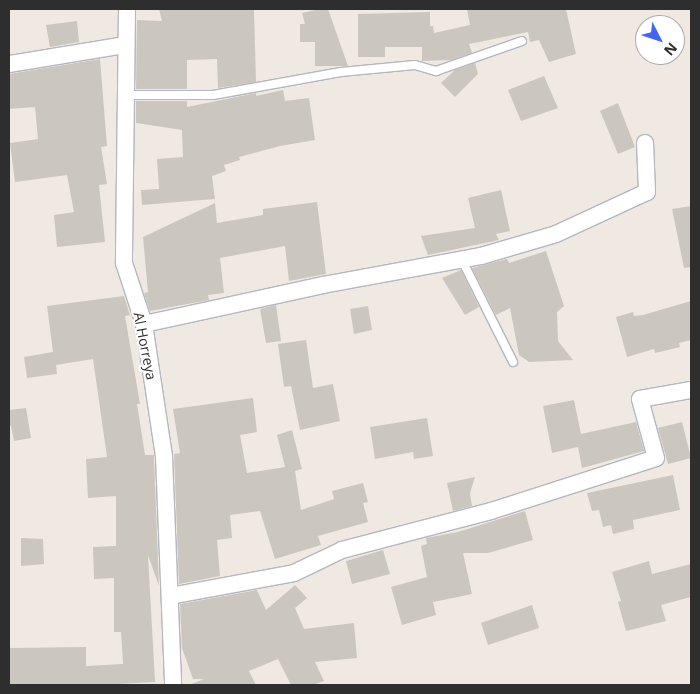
<!DOCTYPE html>
<style>
body{margin:0}
#map{position:relative;width:700px;height:694px;overflow:hidden;background:#efe9e1;font-family:"Open Sans",sans-serif}
div>[style]{position:absolute}
.building>*{inset:0;background:#cbc7bf}
.roads{filter:drop-shadow(1px 0 #b4b7c1) drop-shadow(-1px 0 #b4b7c1) drop-shadow(0 1px #b4b7c1) drop-shadow(0 -1px #b4b7c1)}
.lane>*{height:8px;margin:-4px;padding:0 4px;transform-origin:4px;border-radius:4px;background:#fff}
.street>*{height:16px;margin:-8px;padding:0 8px;transform-origin:8px;border-radius:8px;background:#fff}
span{translate:-50% -50%;white-space:nowrap;text-align:center;line-height:1.15;-webkit-text-stroke:4px #fff;paint-order:stroke}
.street-label{font-size:14px;color:#2e2e2e}
.frame{position:absolute;inset:0;border:10px solid #2e2e2e;pointer-events:none}
.north{position:absolute;left:635px;top:15px;width:50px;height:50px;box-sizing:border-box;background:#fff;border:1px solid #ababab;border-radius:50%;rotate:131deg;font-size:14px;font-weight:700;line-height:20px;text-align:center;color:#2e2e2e}
.north::after{content:'';display:block;margin:auto;width:18px;height:22px;background:#4264fb;clip-path:polygon(50% 0,100% 100%,50% 72%,0 100%)}
</style>
<div id="map">
<div class="building">
<i style="clip-path:polygon(159px 9px,254px 9px,256px 82px,218px 88px,217px 59px,187px 60px,187px 89px,136px 89px,137px 20px,162px 21px)"></i>
<i style="clip-path:polygon(320px 9px,328px 9px,348px 66px,315px 66px,315px 42px,300px 42px,300px 24px,305px 24px,302px 13px)"></i>
<i style="clip-path:polygon(467px 9px,566px 9px,576px 54px,549px 62px,539px 40px,530px 42px,528px 32px,469px 44px,472px 53px,451px 60px,422px 61px,422px 47px,385px 47px,385px 57px,358px 57px,358px 14px,430px 12px,430px 26px,433px 26px,434px 33px,470px 25px)"></i>
<i style="clip-path:polygon(77px 21px,79px 42px,50px 47px,46px 25px)"></i>
<i style="clip-path:polygon(100px 59px,107px 146px,101px 147px,107px 184px,99px 185px,105px 242px,57px 247px,54px 215px,74px 212px,67px 175px,15px 182px,10px 143px,38px 139px,35px 107px,9px 109px,9px 74px)"></i>
<i style="clip-path:polygon(475px 63px,478px 74px,455px 97px,441px 83px,455px 70px)"></i>
<i style="clip-path:polygon(544px 76px,558px 108px,521px 121px,508px 90px)"></i>
<i style="clip-path:polygon(283px 90px,285px 101px,309px 98px,315px 140px,280px 146px,239px 157px,240px 160px,224px 165px,226px 171px,212px 176px,215px 199px,142px 205px,141px 190px,159px 189px,157px 159px,183px 157px,182px 130px,136px 123px,136px 101px,187px 101px,187px 107px,256px 93px,256px 96px)"></i>
<i style="clip-path:polygon(618px 103px,635px 147px,618px 154px,600px 111px)"></i>
<i style="clip-path:polygon(501px 190px,510px 231px,496px 234px,499px 240px,428px 255px,421px 236px,475px 228px,468px 198px)"></i>
<i style="clip-path:polygon(317px 202px,326px 274px,289px 281px,285px 246px,220px 258px,224px 293px,208px 295px,209px 300px,150px 311px,144px 293px,148px 292px,143px 237px,215px 203px,217px 223px,263px 215px,263px 209px)"></i>
<i style="clip-path:polygon(691px 206px,691px 267px,684px 268px,672px 209px)"></i>
<i style="clip-path:polygon(546px 251px,564px 306px,557px 312px,558px 341px,573px 360px,529px 362px,519px 355px,510px 308px,496px 315px,472px 268px,507px 259px,509px 263px)"></i>
<i style="clip-path:polygon(461px 270px,479px 307px,465px 315px,442px 278px)"></i>
<i style="clip-path:polygon(124px 296px,130px 315px,125px 316px,140px 404px,137px 404px,145px 455px,154px 455px,154px 458px,159px 586px,148px 555px,155px 682px,98px 685px,9px 685px,9px 648px,86px 647px,86px 666px,123px 664px,121px 632px,114px 632px,114px 578px,94px 579px,93px 547px,116px 546px,116px 496px,88px 498px,86px 459px,107px 457px,93px 359px,56px 365px,57px 374px,27px 378px,24px 357px,53px 352px,47px 306px)"></i>
<i style="clip-path:polygon(691px 301px,691px 340px,679px 343px,680px 347px,655px 353px,654px 349px,627px 357px,616px 317px,633px 312px,634px 316px,643px 315px)"></i>
<i style="clip-path:polygon(276px 305px,281px 341px,266px 343px,260px 309px)"></i>
<i style="clip-path:polygon(368px 306px,372px 330px,354px 334px,350px 309px)"></i>
<i style="clip-path:polygon(306px 340px,313px 388px,333px 384px,340px 421px,300px 430px,291px 386px,284px 387px,278px 344px)"></i>
<i style="clip-path:polygon(253px 398px,257px 432px,240px 435px,247px 473px,285px 467px,277px 435px,292px 430px,302px 469px,295px 471px,301px 510px,334px 499px,332px 491px,363px 483px,368px 502px,363px 503px,368px 522px,318px 536px,321px 545px,275px 559px,260px 511px,230px 515px,232px 538px,217px 540px,220px 576px,179px 584px,174px 454px,180px 453px,173px 409px)"></i>
<i style="clip-path:polygon(574px 400px,581px 434px,636px 422px,644px 451px,582px 468px,578px 447px,552px 453px,543px 406px)"></i>
<i style="clip-path:polygon(26px 408px,31px 438px,14px 441px,11px 426px,9px 426px,9px 410px)"></i>
<i style="clip-path:polygon(427px 418px,433px 456px,414px 459px,413px 452px,375px 459px,370px 427px)"></i>
<i style="clip-path:polygon(682px 422px,691px 458px,668px 464px,658px 428px)"></i>
<i style="clip-path:polygon(673px 475px,680px 510px,633px 520px,634px 529px,613px 534px,611px 525px,603px 527px,599px 510px,592px 511px,587px 493px)"></i>
<i style="clip-path:polygon(475px 477px,470px 493px,472px 506px,453px 511px,447px 483px)"></i>
<i style="clip-path:polygon(525px 511px,533px 540px,488px 553px,463px 553px,472px 594px,433px 602px,436px 615px,402px 625px,391px 587px,427px 577px,421px 546px,427px 544px,426px 538px,458px 532px)"></i>
<i style="clip-path:polygon(21px 538px,43px 539px,44px 564px,21px 566px)"></i>
<i style="clip-path:polygon(383px 550px,390px 574px,352px 584px,346px 561px)"></i>
<i style="clip-path:polygon(649px 561px,652px 574px,691px 564px,691px 597px,661px 605px,666px 621px,626px 631px,618px 602px,621px 601px,612px 572px)"></i>
<i style="clip-path:polygon(295px 585px,307px 598px,295px 608px,304px 629px,354px 623px,357px 658px,315px 662px,324px 681px,313px 685px,291px 685px,278px 659px,249px 671px,256px 685px,189px 685px,204px 679px,193px 679px,182px 648px,180px 604px,257px 590px,266px 610px)"></i>
<i style="clip-path:polygon(532px 605px,539px 628px,488px 645px,481px 623px)"></i>
</div>
<div class="roads">
<div class="lane">
<i style="left:125px;top:95px;width:88px"></i>
<i style="left:213px;top:95px;width:130px;rotate:-10.2deg"></i>
<i style="left:341px;top:72px;width:74px;rotate:-5.4deg"></i>
<i style="left:415px;top:65px;width:22px;rotate:16deg"></i>
<i style="left:436px;top:71px;width:91px;rotate:-19.2deg"></i>
<i style="left:462px;top:260px;width:114px;rotate:63.4deg"></i>
</div>
<div class="street">
<i style="left:127px;top:9px;width:254px;rotate:90.7deg"></i>
<i style="left:124px;top:263px;width:64px;rotate:71.8deg"></i>
<i style="left:144px;top:324px;width:134px;rotate:81.4deg"></i>
<i style="left:164px;top:457px;width:228px;rotate:87.7deg"></i>
<i style="left:9px;top:64px;width:118px;rotate:-9.3deg"></i>
<i style="left:144px;top:324px;width:183px;rotate:-12.3deg"></i>
<i style="left:323px;top:285px;width:161px;rotate:-10.4deg"></i>
<i style="left:481px;top:256px;width:78px;rotate:-16.3deg"></i>
<i style="left:556px;top:234px;width:100px;rotate:-24.8deg"></i>
<i style="left:647px;top:192px;width:49px;rotate:-92.3deg"></i>
<i style="left:170px;top:596px;width:126px;rotate:-10.5deg"></i>
<i style="left:294px;top:573px;width:53px;rotate:-25.6deg"></i>
<i style="left:342px;top:550px;width:154px;rotate:-14.7deg"></i>
<i style="left:491px;top:511px;width:173px;rotate:-17.8deg"></i>
<i style="left:656px;top:458px;width:61px;rotate:-105.2deg"></i>
<i style="left:640px;top:399px;width:52px;rotate:-10deg"></i>
</div>
</div>
<div class="street-label">
<span style="left:145px;top:346px;rotate:79deg">Al Horreya</span>
</div>
<div class="frame"></div>
<div class="north">N</div>
</div>
